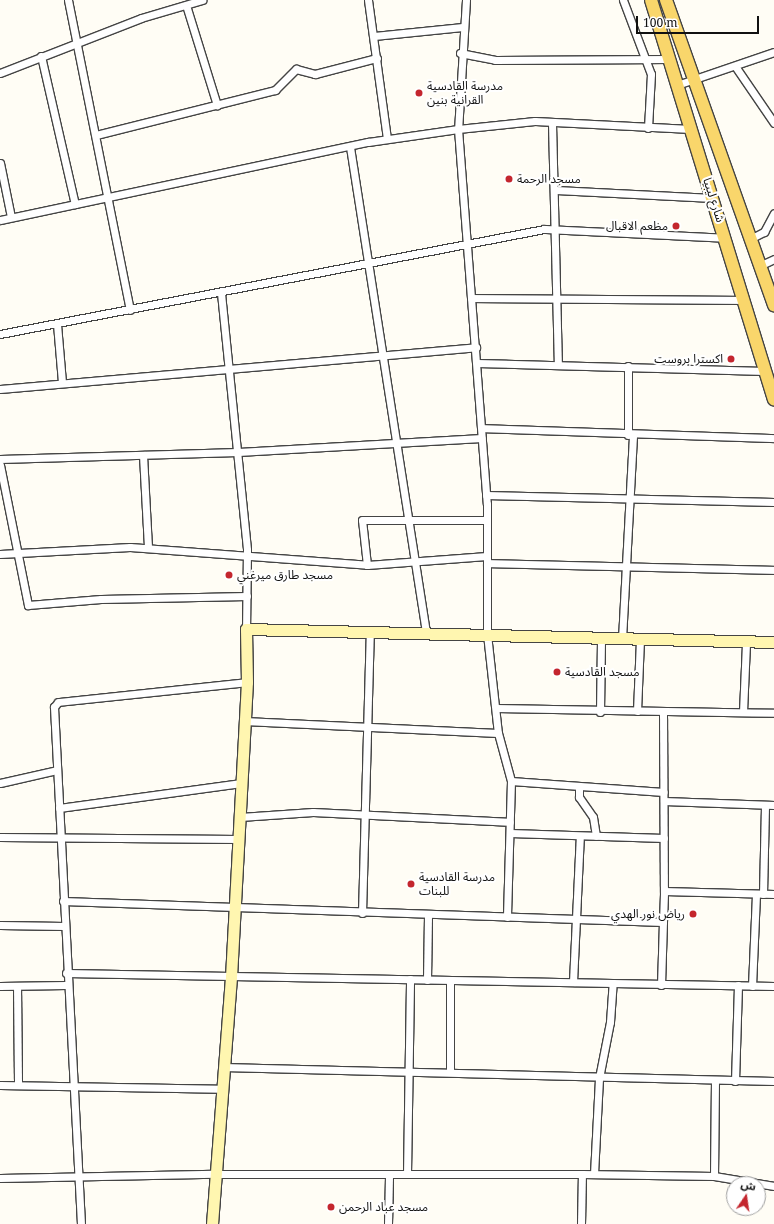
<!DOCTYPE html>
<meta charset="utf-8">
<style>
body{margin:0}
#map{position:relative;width:774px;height:1224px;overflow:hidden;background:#fffdf5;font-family:"Noto Serif","Noto Sans Arabic",serif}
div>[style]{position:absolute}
.roads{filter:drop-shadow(1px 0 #444) drop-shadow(-1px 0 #444) drop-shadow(0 1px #444) drop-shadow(0 -1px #444)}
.street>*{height:7px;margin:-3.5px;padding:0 3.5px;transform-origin:3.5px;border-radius:3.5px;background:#fff}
.secondary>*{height:11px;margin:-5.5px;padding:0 5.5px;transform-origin:5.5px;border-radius:5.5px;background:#fff6b0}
.primary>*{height:12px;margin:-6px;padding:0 6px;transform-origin:6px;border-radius:6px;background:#f9d66b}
.dots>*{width:11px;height:11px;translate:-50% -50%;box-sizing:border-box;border:2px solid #fff;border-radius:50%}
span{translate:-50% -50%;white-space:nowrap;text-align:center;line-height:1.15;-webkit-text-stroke:4px #fff;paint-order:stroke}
.poi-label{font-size:12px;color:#111}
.left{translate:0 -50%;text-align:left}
.right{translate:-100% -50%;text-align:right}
.street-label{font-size:12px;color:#111}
.north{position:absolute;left:726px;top:1176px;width:40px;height:40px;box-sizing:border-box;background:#fff;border:1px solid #a0a0a0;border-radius:50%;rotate:13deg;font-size:11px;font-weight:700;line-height:16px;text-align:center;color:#111}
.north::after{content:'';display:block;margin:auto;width:14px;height:18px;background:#c4262e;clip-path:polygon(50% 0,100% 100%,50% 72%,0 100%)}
.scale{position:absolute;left:636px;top:16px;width:123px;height:18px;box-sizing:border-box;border:2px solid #111;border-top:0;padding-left:5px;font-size:12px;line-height:14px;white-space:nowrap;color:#111;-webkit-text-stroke:3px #fff;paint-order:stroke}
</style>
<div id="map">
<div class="roads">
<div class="street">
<i style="left:68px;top:0;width:316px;rotate:78.7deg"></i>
<i style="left:368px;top:0;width:140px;rotate:82.2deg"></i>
<i style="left:466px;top:0;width:129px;rotate:93.5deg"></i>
<i style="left:458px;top:129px;width:376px;rotate:85.6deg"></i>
<i style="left:487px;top:504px;width:130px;rotate:90deg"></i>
<i style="left:487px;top:634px;width:100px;rotate:83.7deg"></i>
<i style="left:498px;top:733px;width:50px;rotate:74.8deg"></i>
<i style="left:511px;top:781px;width:136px;rotate:91.7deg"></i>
<i style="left:623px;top:0;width:79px;rotate:69.3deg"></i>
<i style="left:651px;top:74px;width:54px;rotate:93.2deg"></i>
<i style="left:186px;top:5px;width:105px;rotate:72.8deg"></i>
<i style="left:374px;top:36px;width:89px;rotate:-5.8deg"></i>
<i style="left:460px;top:53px;width:36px;rotate:11deg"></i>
<i style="left:495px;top:60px;width:174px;rotate:-0.3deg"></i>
<i style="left:41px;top:56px;width:152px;rotate:77.1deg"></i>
<i style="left:735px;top:66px;width:69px;rotate:55.6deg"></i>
<i style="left:0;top:73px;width:151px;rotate:-21.3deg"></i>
<i style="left:141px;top:18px;width:64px;rotate:-16.4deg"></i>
<i style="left:677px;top:85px;width:102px;rotate:-18.8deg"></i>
<i style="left:552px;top:123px;width:240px;rotate:88.6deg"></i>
<i style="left:96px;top:135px;width:185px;rotate:-14.1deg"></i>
<i style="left:275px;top:90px;width:30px;rotate:-45deg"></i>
<i style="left:296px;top:69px;width:20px;rotate:15deg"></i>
<i style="left:315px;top:74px;width:64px;rotate:-14.5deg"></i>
<i style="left:350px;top:147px;width:491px;rotate:81.1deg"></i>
<i style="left:0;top:163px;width:55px;rotate:78.5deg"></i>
<i style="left:556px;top:190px;width:157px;rotate:2.9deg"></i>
<i style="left:0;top:220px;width:376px;rotate:-12deg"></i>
<i style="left:368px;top:142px;width:91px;rotate:-8.2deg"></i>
<i style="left:458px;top:129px;width:77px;rotate:-5.9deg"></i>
<i style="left:535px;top:121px;width:156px;rotate:2.9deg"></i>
<i style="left:750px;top:239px;width:16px;rotate:-27deg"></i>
<i style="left:764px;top:232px;width:21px;rotate:-62deg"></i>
<i style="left:759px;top:266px;width:17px;rotate:-25deg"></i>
<i style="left:221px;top:293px;width:258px;rotate:84.2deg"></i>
<i style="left:247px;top:550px;width:79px;rotate:90.7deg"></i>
<i style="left:471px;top:298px;width:274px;rotate:0.4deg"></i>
<i style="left:57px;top:324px;width:58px;rotate:85.1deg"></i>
<i style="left:0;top:334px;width:554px;rotate:-10.92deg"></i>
<i style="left:544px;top:229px;width:182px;rotate:2.8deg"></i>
<i style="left:477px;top:363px;width:288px;rotate:1.6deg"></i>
<i style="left:628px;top:366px;width:69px;rotate:90deg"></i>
<i style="left:0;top:389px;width:478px;rotate:-5deg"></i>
<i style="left:482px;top:428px;width:292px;rotate:2deg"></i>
<i style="left:143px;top:455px;width:93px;rotate:86.9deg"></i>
<i style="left:0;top:459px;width:238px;rotate:-1.7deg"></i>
<i style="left:238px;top:452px;width:244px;rotate:-3.3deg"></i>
<i style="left:0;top:465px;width:143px;rotate:78.7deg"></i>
<i style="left:28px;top:605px;width:73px;rotate:-4.7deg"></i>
<i style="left:101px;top:599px;width:146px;rotate:-1.2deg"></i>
<i style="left:486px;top:495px;width:288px;rotate:1.4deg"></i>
<i style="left:0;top:554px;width:130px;rotate:-3.1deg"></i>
<i style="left:130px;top:547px;width:238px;rotate:4.3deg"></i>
<i style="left:367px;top:565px;width:120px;rotate:-4.3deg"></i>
<i style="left:487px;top:563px;width:287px;rotate:1.4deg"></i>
<i style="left:367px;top:565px;width:45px;rotate:-96.3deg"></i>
<i style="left:362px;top:520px;width:125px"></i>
<i style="left:622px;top:639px;width:204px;rotate:-86.9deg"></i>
<i style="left:496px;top:708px;width:278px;rotate:1deg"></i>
<i style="left:637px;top:711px;width:72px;rotate:-87.6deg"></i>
<i style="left:600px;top:712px;width:74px;rotate:-89.2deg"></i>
<i style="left:663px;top:712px;width:179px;rotate:89.7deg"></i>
<i style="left:743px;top:712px;width:70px;rotate:-87.5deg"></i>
<i style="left:244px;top:721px;width:254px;rotate:2.7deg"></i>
<i style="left:511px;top:781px;width:153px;rotate:4.1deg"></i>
<i style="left:0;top:783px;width:58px;rotate:-12.8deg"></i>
<i style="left:579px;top:788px;width:9px;rotate:90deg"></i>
<i style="left:579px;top:797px;width:24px;rotate:55deg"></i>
<i style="left:593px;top:817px;width:19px;rotate:81deg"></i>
<i style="left:664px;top:801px;width:110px;rotate:2.1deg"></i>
<i style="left:59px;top:808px;width:184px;rotate:-7.8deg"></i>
<i style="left:240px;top:817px;width:73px;rotate:-3.9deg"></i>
<i style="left:313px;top:812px;width:197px;rotate:2.9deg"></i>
<i style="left:510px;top:833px;width:154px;rotate:1.9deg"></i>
<i style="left:0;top:837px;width:238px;rotate:0.5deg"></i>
<i style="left:763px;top:894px;width:89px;rotate:-88.7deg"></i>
<i style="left:63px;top:901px;width:600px;rotate:2deg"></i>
<i style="left:663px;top:922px;width:31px;rotate:-88deg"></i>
<i style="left:664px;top:891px;width:110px;rotate:1.6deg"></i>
<i style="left:362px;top:913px;width:282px;rotate:-88.4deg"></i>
<i style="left:0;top:925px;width:64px;rotate:0.9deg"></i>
<i style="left:66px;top:973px;width:708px;rotate:1.05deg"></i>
<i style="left:427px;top:980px;width:65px;rotate:-89.1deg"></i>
<i style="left:573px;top:982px;width:146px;rotate:-87.3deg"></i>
<i style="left:661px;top:985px;width:63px;rotate:-88.2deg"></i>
<i style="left:0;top:986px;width:66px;rotate:-0.9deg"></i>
<i style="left:17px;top:986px;width:99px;rotate:89.4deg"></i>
<i style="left:752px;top:986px;width:92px;rotate:-87.5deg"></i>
<i style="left:223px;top:1067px;width:551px;rotate:1.46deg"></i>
<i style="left:450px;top:1072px;width:92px;rotate:-90deg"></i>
<i style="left:735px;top:1081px;width:96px;rotate:-88.2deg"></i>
<i style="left:0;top:1085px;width:220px;rotate:1deg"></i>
<i style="left:407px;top:1174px;width:195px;rotate:-89.1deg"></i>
<i style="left:594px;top:1174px;width:96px;rotate:-87deg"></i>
<i style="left:599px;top:1078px;width:57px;rotate:-78.9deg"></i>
<i style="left:610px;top:1022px;width:39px;rotate:-86deg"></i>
<i style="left:714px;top:1176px;width:95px;rotate:-89.4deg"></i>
<i style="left:0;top:1178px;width:215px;rotate:-1.1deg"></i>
<i style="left:215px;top:1174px;width:367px"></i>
<i style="left:582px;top:1174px;width:132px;rotate:0.9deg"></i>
<i style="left:714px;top:1176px;width:61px;rotate:9.5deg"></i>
<i style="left:81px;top:1224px;width:518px;rotate:-92.99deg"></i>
<i style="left:54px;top:707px;width:6px;rotate:-51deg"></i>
<i style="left:58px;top:702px;width:190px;rotate:-6deg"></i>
<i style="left:388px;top:1224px;width:49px;rotate:-88.8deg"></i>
<i style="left:581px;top:1224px;width:50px;rotate:-88.9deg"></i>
</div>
<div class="secondary">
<i style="left:212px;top:1224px;width:248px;rotate:-85.6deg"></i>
<i style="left:231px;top:977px;width:295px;rotate:-86.9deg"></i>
<i style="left:247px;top:682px;width:53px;rotate:-91.1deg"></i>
<i style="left:246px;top:629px;width:528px;rotate:1.41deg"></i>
</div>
<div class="primary">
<i style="left:651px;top:0;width:418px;rotate:72.9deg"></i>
<i style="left:666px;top:0;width:324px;rotate:70.5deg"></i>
</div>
</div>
<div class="dots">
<i style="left:419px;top:93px;background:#c4262e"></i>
<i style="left:509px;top:179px;background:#c4262e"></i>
<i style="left:676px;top:226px;background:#c4262e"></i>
<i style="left:731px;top:359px;background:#c4262e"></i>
<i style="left:229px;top:575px;background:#c4262e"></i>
<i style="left:557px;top:672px;background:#c4262e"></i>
<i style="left:411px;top:884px;background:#c4262e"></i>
<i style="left:693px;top:914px;background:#c4262e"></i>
<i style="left:331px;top:1207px;background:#c4262e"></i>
</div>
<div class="poi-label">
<span class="left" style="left:427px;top:93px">مدرسة القادسية<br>القرانية بنين</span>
<span class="left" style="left:517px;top:179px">مسجد الرحمة</span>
<span class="right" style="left:668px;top:226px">مظعم الاقبال</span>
<span class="right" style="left:723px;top:359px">اكسترا بروست</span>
<span class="left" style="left:237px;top:575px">مسجد طارق ميرغني</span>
<span class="left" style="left:565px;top:672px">مسجد القادسية</span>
<span class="left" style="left:419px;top:884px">مدرسة القادسية<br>للبنات</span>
<span class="right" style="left:685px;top:914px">رياض نور الهدي</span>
<span class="left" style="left:339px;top:1207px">مسجد عباد الرحمن</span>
</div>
<div class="street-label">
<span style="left:714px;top:200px;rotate:72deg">شارع ليبيا</span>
</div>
<div class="north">ش</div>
<div class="scale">100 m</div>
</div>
